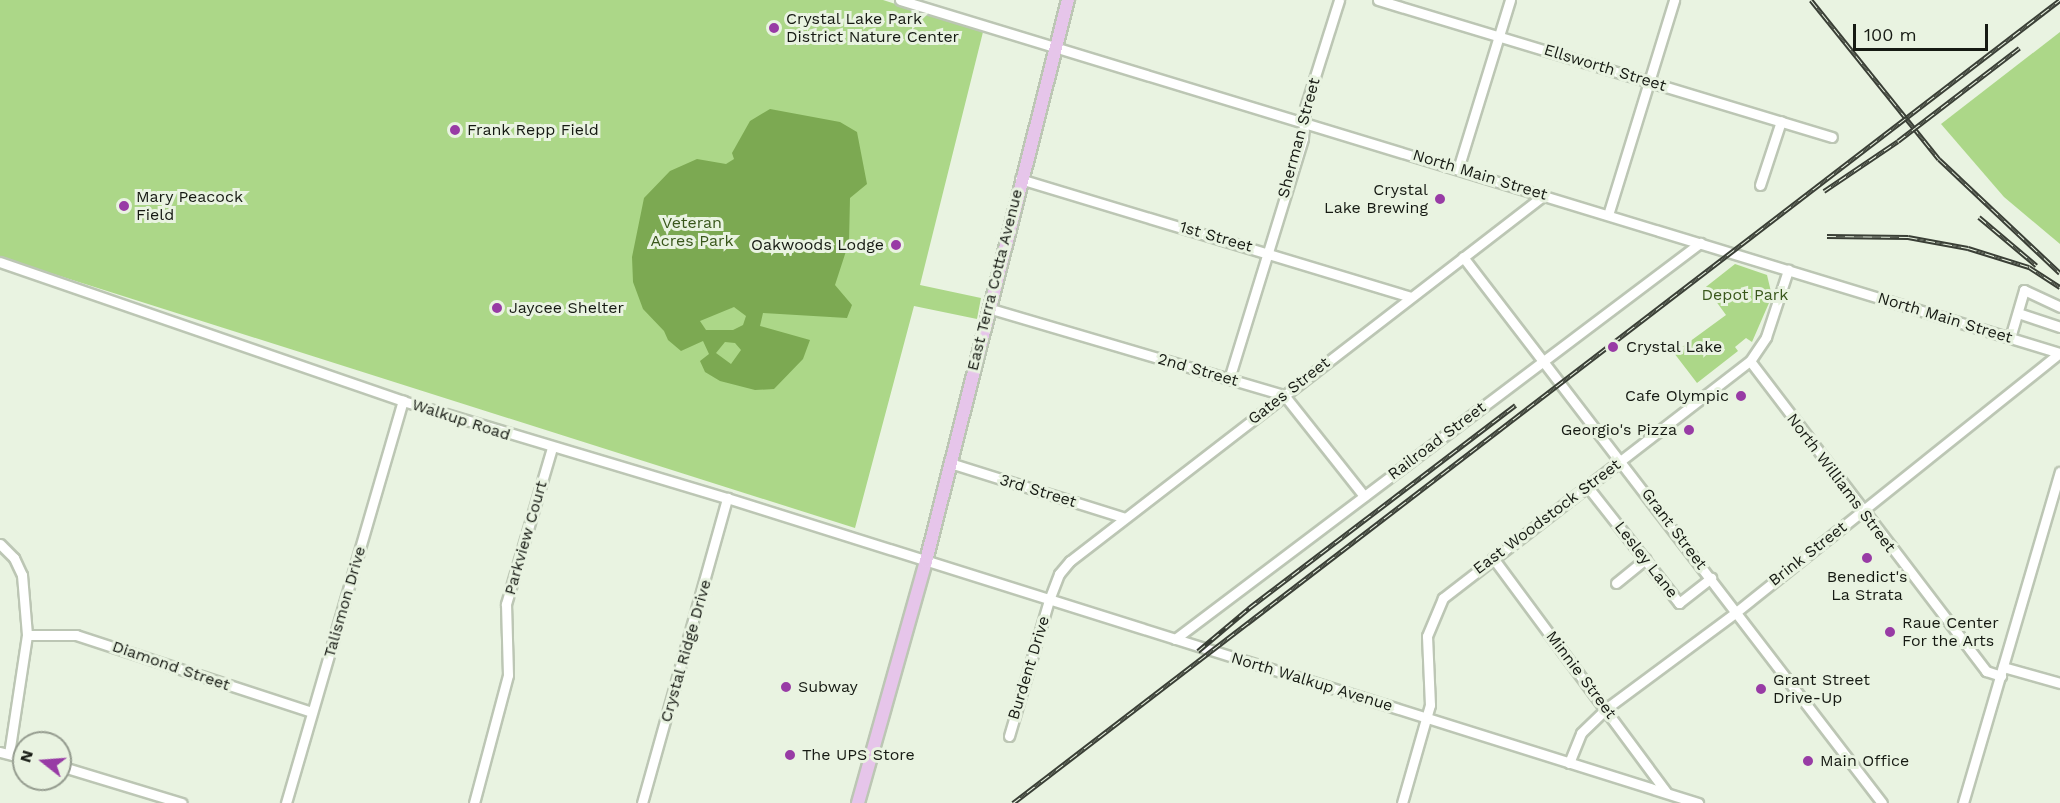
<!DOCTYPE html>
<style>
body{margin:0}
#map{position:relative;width:2060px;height:803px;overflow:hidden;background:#e9f3e1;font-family:"Work Sans",sans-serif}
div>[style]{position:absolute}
.green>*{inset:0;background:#acd788}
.water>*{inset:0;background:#7ca952}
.roads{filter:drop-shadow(2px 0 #bcc6b4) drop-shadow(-2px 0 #bcc6b4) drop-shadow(0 2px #bcc6b4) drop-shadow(0 -2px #bcc6b4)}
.minor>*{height:9px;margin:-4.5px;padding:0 4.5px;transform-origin:4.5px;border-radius:4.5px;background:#fff}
.major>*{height:12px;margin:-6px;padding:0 6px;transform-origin:6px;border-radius:6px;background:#e6c5ea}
.rail>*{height:5px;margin-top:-2.5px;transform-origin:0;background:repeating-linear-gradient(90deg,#e9f3e1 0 9px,#3a3f36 0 18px);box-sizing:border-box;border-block:2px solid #3a3f36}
.dots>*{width:16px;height:16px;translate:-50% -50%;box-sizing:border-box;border:3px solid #e9f3e1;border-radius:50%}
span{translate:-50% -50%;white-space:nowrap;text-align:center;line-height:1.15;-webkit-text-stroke:6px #e9f3e1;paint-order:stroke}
.poi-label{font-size:16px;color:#161a13}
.left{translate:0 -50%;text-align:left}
.right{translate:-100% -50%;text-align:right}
.street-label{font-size:16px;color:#161a13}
.park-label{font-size:16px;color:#39571b}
.north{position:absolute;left:12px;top:731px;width:60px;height:60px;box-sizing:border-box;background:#e9f3e1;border:2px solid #959c8f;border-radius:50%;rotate:287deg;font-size:16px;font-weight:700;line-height:24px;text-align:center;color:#161a13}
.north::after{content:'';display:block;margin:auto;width:21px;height:27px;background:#983ba5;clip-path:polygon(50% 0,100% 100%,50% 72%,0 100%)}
.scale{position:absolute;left:1853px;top:24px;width:135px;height:27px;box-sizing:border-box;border:3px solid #161a13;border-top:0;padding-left:8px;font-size:18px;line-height:21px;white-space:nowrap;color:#161a13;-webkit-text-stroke:4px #e9f3e1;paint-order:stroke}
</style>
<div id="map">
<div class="green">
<i style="clip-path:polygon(0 0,883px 0,983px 32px,920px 285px,981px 298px,977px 319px,914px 306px,855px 528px,0 257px)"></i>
<i style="clip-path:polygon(2060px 32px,2060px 244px,2004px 197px,1941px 124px)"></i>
<i style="clip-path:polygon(1735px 264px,1767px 275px,1772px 296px,1752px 342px,1746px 338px,1735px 347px,1738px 351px,1697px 383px,1674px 353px,1726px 315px,1710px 293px,1706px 295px,1702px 290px)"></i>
</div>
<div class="water">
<i style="clip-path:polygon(evenodd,770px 109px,840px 122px,857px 132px,867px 184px,850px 198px,849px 242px,835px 285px,852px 305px,847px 318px,763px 313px,760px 326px,810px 340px,803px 359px,774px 389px,755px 390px,720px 381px,705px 372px,700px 361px,709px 354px,703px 341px,681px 351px,668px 340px,664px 331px,643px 309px,633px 282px,632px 257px,644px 198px,670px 171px,697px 159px,726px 164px,734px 159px,732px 153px,750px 121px,770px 109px,734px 307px,746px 316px,743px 325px,733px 330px,706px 330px,700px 321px,734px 307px,770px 109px,725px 342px,735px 343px,741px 350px,731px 364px,716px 353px,725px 342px)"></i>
</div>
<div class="roads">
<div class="minor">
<i style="left:900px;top:0;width:1213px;rotate:16.93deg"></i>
<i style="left:1378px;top:0;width:474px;rotate:16.8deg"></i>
<i style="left:1458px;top:169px;width:177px;rotate:-72.9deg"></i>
<i style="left:1020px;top:179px;width:407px;rotate:16.8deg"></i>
<i style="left:1760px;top:185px;width:67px;rotate:-71.8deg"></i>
<i style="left:1608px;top:215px;width:225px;rotate:-72.9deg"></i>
<i style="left:1463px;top:257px;width:688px;rotate:52.5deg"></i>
<i style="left:0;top:262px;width:426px;rotate:19deg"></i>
<i style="left:403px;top:401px;width:338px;rotate:16.7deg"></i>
<i style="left:727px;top:498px;width:1018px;rotate:17.44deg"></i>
<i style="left:988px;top:308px;width:309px;rotate:16.4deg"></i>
<i style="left:1284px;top:395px;width:129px;rotate:51.6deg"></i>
<i style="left:2018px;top:313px;width:44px;rotate:18.4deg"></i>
<i style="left:2010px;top:338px;width:50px;rotate:-73.7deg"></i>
<i style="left:2024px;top:290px;width:40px;rotate:25deg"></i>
<i style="left:1750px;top:361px;width:390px;rotate:52.7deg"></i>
<i style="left:1986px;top:671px;width:16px;rotate:18deg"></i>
<i style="left:1229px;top:379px;width:252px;rotate:-72.9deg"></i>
<i style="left:1303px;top:138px;width:30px;rotate:-86deg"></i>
<i style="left:1305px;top:108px;width:113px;rotate:-72.5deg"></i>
<i style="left:950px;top:463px;width:183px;rotate:17.4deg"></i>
<i style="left:1587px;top:486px;width:149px;rotate:51.8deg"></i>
<i style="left:1679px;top:603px;width:41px;rotate:-38deg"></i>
<i style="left:0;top:544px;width:20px;rotate:45deg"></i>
<i style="left:14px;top:558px;width:19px;rotate:65deg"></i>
<i style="left:22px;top:575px;width:60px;rotate:85.2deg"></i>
<i style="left:27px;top:635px;width:120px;rotate:98.6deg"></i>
<i style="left:1493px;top:558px;width:292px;rotate:53.5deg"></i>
<i style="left:1616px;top:583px;width:38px;rotate:-39deg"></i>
<i style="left:27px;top:635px;width:49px"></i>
<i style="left:76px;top:635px;width:248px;rotate:18.1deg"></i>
<i style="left:1175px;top:639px;width:658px;rotate:-37.03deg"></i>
<i style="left:2003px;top:667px;width:59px;rotate:15.7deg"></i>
<i style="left:1009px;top:736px;width:142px;rotate:-73.6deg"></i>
<i style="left:1049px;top:600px;width:28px;rotate:-69deg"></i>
<i style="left:1059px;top:574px;width:17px;rotate:-50deg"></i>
<i style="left:1070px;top:561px;width:599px;rotate:-37.67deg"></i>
<i style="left:0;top:752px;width:25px;rotate:14deg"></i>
<i style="left:1569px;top:763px;width:32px;rotate:-68deg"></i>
<i style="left:1581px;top:733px;width:36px;rotate:-44deg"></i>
<i style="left:1607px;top:708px;width:159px;rotate:-36.6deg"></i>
<i style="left:1735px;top:613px;width:415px;rotate:-38.7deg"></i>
<i style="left:60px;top:766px;width:127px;rotate:16.9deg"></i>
<i style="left:286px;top:803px;width:419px;rotate:-73.8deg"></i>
<i style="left:474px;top:803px;width:132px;rotate:-75.1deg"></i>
<i style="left:508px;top:675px;width:71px;rotate:-91.6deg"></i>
<i style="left:506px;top:604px;width:163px;rotate:-73.6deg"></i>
<i style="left:642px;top:803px;width:317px;rotate:-74.4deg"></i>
<i style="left:1402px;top:803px;width:102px;rotate:-74.1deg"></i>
<i style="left:1430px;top:705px;width:69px;rotate:-92.5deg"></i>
<i style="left:1427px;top:636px;width:41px;rotate:-67.2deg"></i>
<i style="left:1443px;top:598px;width:388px;rotate:-37.7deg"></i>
<i style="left:1750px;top:361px;width:29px;rotate:-56deg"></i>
<i style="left:1766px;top:337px;width:71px;rotate:-71.8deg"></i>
<i style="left:1963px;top:803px;width:345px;rotate:-73.7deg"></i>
</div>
<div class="major">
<i style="left:858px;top:803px;width:251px;rotate:-74.3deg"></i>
<i style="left:926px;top:561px;width:579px;rotate:-75.8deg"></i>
</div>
</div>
<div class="rail">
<i style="left:1811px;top:0;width:204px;rotate:51.2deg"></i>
<i style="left:1939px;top:159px;width:166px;rotate:43.3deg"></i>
<i style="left:1824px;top:191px;width:89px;rotate:-34deg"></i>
<i style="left:1898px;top:141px;width:153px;rotate:-37.5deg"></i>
<i style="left:1979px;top:217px;width:75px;rotate:40.1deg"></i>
<i style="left:1827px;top:236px;width:81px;rotate:0.7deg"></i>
<i style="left:1908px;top:237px;width:61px;rotate:10.4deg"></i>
<i style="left:1968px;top:248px;width:64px;rotate:17.3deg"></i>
<i style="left:2029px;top:267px;width:37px;rotate:33deg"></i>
<i style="left:1198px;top:651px;width:67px;rotate:-40.1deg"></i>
<i style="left:1249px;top:608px;width:335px;rotate:-37.3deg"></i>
<i style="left:1013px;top:803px;width:1319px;rotate:-37.49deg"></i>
</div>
<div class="dots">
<i style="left:774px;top:28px;background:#983ba5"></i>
<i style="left:455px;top:130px;background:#983ba5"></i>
<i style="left:1440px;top:199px;background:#983ba5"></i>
<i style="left:124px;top:206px;background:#983ba5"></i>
<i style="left:896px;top:245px;background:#983ba5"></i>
<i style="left:497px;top:308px;background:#983ba5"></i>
<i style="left:1613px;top:347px;background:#983ba5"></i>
<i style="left:1741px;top:396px;background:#983ba5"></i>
<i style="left:1689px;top:430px;background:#983ba5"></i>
<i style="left:1867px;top:558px;background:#983ba5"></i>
<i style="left:1890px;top:632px;background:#983ba5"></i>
<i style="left:786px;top:687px;background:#983ba5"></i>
<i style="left:1761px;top:689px;background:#983ba5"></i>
<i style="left:790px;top:755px;background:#983ba5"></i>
<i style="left:1808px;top:761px;background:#983ba5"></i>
</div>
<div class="poi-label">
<span class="left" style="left:786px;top:28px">Crystal Lake Park<br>District Nature Center</span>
<span class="left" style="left:467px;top:130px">Frank Repp Field</span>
<span class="right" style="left:1428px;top:199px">Crystal<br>Lake Brewing</span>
<span class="left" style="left:136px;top:206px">Mary Peacock<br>Field</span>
<span class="right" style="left:884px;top:245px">Oakwoods Lodge</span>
<span class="left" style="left:509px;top:308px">Jaycee Shelter</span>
<span class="left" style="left:1626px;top:347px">Crystal Lake</span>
<span class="right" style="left:1729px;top:396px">Cafe Olympic</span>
<span class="right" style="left:1677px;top:430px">Georgio's Pizza</span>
<span style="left:1867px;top:586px">Benedict's<br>La Strata</span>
<span class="left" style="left:1902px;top:632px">Raue Center<br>For the Arts</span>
<span class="left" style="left:1773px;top:689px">Grant Street<br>Drive-Up</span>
<span class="left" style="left:798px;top:687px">Subway</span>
<span class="left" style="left:802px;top:755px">The UPS Store</span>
<span class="left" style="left:1820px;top:761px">Main Office</span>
</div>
<div class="street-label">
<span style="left:1605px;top:68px;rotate:17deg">Ellsworth Street</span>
<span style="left:1299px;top:138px;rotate:-75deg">Sherman Street</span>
<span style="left:1480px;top:175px;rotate:17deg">North Main Street</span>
<span style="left:1216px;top:237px;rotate:16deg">1st Street</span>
<span style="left:995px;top:280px;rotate:-76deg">East Terra Cotta Avenue</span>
<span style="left:1945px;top:318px;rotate:17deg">North Main Street</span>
<span style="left:1198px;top:370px;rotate:16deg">2nd Street</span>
<span style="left:1289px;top:391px;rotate:-38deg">Gates Street</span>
<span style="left:461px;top:420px;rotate:18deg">Walkup Road</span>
<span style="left:1437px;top:441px;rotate:-37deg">Railroad Street</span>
<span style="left:1841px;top:483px;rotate:53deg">North Williams Street</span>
<span style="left:1038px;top:491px;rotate:17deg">3rd Street</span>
<span style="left:1547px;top:517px;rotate:-37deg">East Woodstock Street</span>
<span style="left:1674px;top:529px;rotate:53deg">Grant Street</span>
<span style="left:526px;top:538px;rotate:-74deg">Parkview Court</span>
<span style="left:1808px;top:554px;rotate:-38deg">Brink Street</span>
<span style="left:1646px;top:560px;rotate:52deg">Lesley Lane</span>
<span style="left:345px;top:602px;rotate:-74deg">Talismon Drive</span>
<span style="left:686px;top:651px;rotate:-74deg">Crystal Ridge Drive</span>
<span style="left:171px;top:666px;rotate:19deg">Diamond Street</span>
<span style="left:1029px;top:668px;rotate:-73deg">Burdent Drive</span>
<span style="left:1581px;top:675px;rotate:53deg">Minnie Street</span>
<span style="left:1312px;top:682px;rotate:17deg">North Walkup Avenue</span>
</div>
<div class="park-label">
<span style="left:692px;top:232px">Veteran<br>Acres Park</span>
<span style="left:1745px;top:295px">Depot Park</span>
</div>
<div class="north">N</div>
<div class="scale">100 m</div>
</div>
